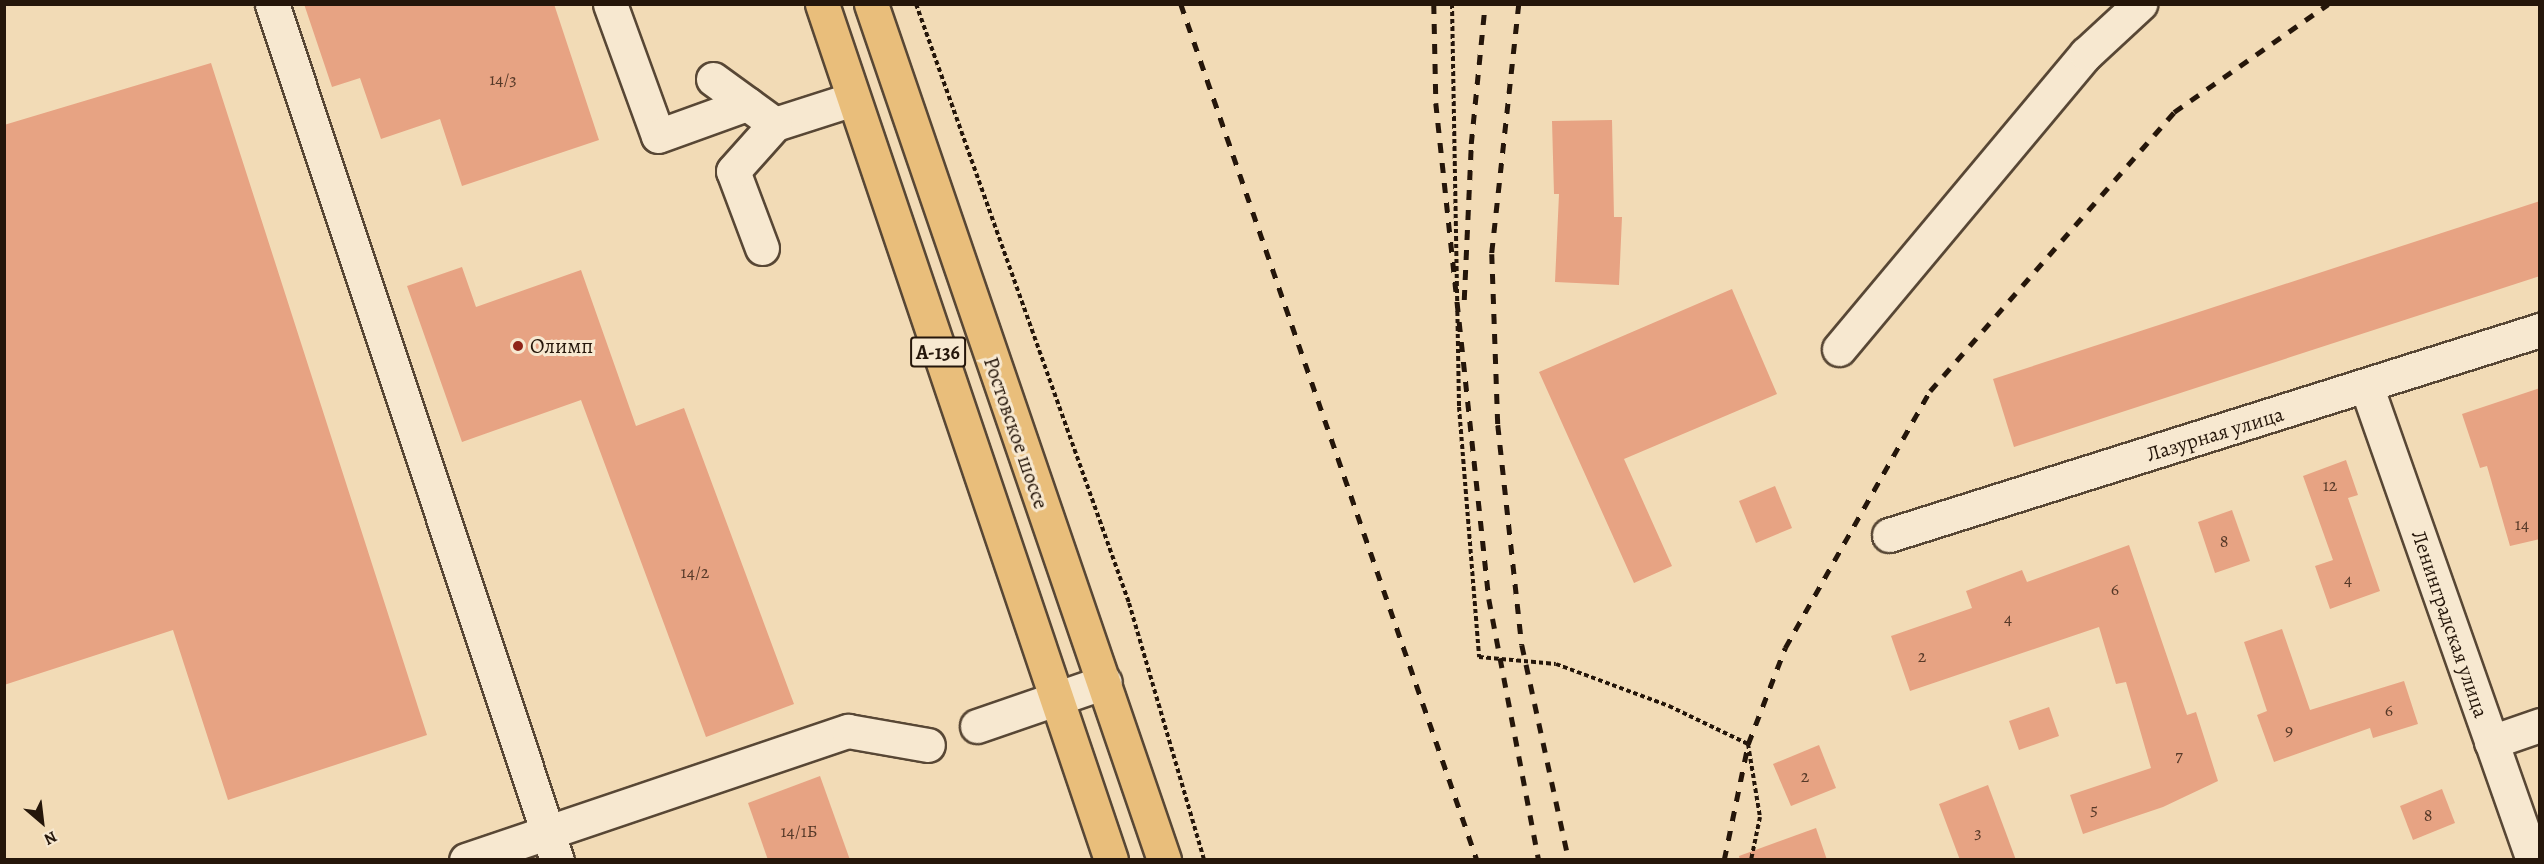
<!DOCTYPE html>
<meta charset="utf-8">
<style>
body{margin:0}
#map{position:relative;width:2544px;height:864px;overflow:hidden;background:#f2dbb6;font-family:Alegreya,serif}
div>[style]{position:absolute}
.building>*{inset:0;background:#e7a383}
.path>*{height:4px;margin-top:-2px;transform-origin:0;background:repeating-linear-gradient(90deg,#25160a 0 4.5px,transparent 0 7.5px)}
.roads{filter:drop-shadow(2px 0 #584735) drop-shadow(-2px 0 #584735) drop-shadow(0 2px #584735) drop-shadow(0 -2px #584735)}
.minor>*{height:33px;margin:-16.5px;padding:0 16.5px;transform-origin:16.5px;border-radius:16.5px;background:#f7e8d0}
.major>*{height:33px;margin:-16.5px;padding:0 16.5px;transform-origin:16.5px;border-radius:16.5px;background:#e9be7b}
.rail>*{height:4.5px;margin-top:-2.25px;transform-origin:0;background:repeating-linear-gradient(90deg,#25160a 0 10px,transparent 0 20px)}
.dots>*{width:16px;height:16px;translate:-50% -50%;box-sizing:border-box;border:3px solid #f7e8d0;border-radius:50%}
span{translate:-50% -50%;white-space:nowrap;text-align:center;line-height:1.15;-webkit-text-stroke:6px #f7e8d0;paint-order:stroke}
.number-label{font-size:18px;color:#563928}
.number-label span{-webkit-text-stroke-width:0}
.shield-label span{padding:2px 4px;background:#f7e8d0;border:2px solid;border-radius:4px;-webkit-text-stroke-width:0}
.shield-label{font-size:20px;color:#25160a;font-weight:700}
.poi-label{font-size:21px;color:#25160a}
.left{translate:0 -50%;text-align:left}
.street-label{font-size:21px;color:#25160a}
.frame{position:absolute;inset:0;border:6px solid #25160a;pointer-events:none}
.north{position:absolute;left:12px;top:792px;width:60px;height:60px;-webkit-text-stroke:4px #f7e8d0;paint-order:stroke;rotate:152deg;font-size:16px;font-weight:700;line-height:24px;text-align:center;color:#25160a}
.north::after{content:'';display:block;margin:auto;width:21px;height:27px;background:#25160a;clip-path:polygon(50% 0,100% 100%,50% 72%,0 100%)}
</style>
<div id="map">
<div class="building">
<i style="clip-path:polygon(304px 4px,554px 4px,599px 140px,462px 186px,440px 119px,381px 139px,360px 78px,332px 87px)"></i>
<i style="clip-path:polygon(211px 63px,427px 735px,228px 800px,173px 630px,4px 685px,4px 125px)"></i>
<i style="clip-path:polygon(1612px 120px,1614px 217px,1622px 217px,1619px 285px,1555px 282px,1559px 194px,1554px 194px,1552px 121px)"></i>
<i style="clip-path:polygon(2540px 201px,2540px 276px,2014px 447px,1993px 379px)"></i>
<i style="clip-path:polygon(462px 267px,476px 307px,581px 270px,636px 426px,684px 408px,794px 704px,706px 737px,581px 400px,462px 442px,407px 286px)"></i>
<i style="clip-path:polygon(1732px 289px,1777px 394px,1624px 459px,1672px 566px,1634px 583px,1539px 372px)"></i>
<i style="clip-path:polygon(2540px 388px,2540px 539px,2510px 546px,2487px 466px,2480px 468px,2462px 414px)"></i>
<i style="clip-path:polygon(2346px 460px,2358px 495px,2348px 498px,2380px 591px,2330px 609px,2315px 566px,2333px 560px,2303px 476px)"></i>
<i style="clip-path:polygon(1775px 486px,1792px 528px,1756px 543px,1739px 501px)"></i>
<i style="clip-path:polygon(2232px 510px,2250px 561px,2215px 573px,2198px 522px)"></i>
<i style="clip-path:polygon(2129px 545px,2187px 715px,2196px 712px,2218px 781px,2163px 807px,2083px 834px,2070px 795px,2151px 768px,2126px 682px,2116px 684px,2099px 627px,1910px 691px,1891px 636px,1972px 608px,1966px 591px,2022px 570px,2027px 582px)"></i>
<i style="clip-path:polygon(2282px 629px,2310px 710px,2404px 681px,2418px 724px,2373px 738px,2370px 728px,2274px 762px,2257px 715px,2267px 711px,2244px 642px)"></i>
<i style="clip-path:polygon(2049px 707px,2059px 736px,2019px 750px,2009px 721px)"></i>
<i style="clip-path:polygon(1819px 745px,1836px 788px,1791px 806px,1773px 764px)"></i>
<i style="clip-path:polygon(820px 776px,850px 860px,768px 860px,748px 803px)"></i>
<i style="clip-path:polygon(1988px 785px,2016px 860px,1960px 860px,1939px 804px)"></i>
<i style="clip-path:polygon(2442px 789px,2455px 823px,2413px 840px,2400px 806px)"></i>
<i style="clip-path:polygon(1816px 828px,1827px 860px,1740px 860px,1739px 856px)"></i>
</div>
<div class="path">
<i style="left:916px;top:4px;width:636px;rotate:70.42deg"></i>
<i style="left:1129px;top:603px;width:268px;rotate:73.7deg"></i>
<i style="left:1452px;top:4px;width:403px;rotate:89deg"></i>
<i style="left:1459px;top:407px;width:251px;rotate:85.4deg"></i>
<i style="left:1479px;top:657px;width:77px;rotate:5.2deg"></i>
<i style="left:1556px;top:664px;width:121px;rotate:20.4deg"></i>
<i style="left:1669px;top:706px;width:88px;rotate:25.7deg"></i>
<i style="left:1748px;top:744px;width:74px;rotate:80.7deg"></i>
<i style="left:1760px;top:817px;width:44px;rotate:101.8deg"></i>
</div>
<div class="roads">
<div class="minor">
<i style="left:272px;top:4px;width:902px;rotate:71.59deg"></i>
<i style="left:610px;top:4px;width:140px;rotate:70deg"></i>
<i style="left:658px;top:136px;width:95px;rotate:-19.8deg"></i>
<i style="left:713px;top:79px;width:77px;rotate:36deg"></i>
<i style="left:775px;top:124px;width:82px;rotate:-17.8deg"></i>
<i style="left:762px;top:248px;width:82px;rotate:-110.6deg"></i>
<i style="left:733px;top:171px;width:63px;rotate:-48.2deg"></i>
<i style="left:1839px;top:349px;width:385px;rotate:-50.1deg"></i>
<i style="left:2086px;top:54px;width:74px;rotate:-42.8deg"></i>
<i style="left:2367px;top:388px;width:500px;rotate:70.62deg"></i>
<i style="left:1889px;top:535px;width:683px;rotate:-17.48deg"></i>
<i style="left:977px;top:726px;width:135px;rotate:-19deg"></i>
<i style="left:2491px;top:742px;width:52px;rotate:-19.1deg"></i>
<i style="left:466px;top:860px;width:403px;rotate:-18.7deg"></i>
<i style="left:848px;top:731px;width:81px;rotate:9.9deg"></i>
</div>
<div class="major">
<i style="left:822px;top:4px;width:903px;rotate:71.34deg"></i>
<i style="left:871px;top:4px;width:905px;rotate:71.1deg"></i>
</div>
</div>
<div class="rail">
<i style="left:1181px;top:4px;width:906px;rotate:70.92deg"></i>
<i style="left:1434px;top:4px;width:99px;rotate:88.8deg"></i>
<i style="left:1436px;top:103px;width:499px;rotate:83.9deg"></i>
<i style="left:1489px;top:599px;width:266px;rotate:79.2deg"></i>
<i style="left:1519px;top:4px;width:251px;rotate:96.2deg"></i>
<i style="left:1492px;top:254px;width:171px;rotate:88deg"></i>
<i style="left:1498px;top:425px;width:221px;rotate:83.8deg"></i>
<i style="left:1522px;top:645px;width:220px;rotate:77.7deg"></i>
<i style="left:1464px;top:300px;width:156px;rotate:-87.4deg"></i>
<i style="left:1471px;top:144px;width:141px;rotate:-84.3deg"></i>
<i style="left:1724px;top:860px;width:118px;rotate:-78.3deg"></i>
<i style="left:1748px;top:744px;width:103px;rotate:-68.9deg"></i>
<i style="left:1785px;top:648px;width:295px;rotate:-60.6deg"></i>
<i style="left:1930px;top:391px;width:371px;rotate:-48.8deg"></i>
<i style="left:2174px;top:112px;width:188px;rotate:-35deg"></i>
</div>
<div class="dots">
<i style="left:518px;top:346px;background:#8f2418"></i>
</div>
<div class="number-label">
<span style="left:503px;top:79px">14/3</span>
<span style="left:2330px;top:485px">12</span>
<span style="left:2522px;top:524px">14</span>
<span style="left:2224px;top:541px">8</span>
<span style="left:695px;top:572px">14/2</span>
<span style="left:2348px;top:579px">4</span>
<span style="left:2115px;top:589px">6</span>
<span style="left:2008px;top:618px">4</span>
<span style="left:1922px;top:656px">2</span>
<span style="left:2389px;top:710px">6</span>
<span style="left:2289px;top:730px">9</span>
<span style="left:2179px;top:755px">7</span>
<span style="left:1805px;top:776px">2</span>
<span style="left:2094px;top:809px">5</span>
<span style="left:2428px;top:815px">8</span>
<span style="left:799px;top:831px">14/1Б</span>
<span style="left:1978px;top:832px">3</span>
</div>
<div class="shield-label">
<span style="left:938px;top:352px">А-136</span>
</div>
<div class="poi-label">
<span class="left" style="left:530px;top:346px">Олимп</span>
</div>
<div class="street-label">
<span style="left:1016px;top:433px;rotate:71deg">Ростовское шоссе</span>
<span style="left:2215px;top:434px;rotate:-17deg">Лазурная улица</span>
<span style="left:2450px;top:624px;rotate:71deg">Ленинградская улица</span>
</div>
<div class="frame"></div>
<div class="north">N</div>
</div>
